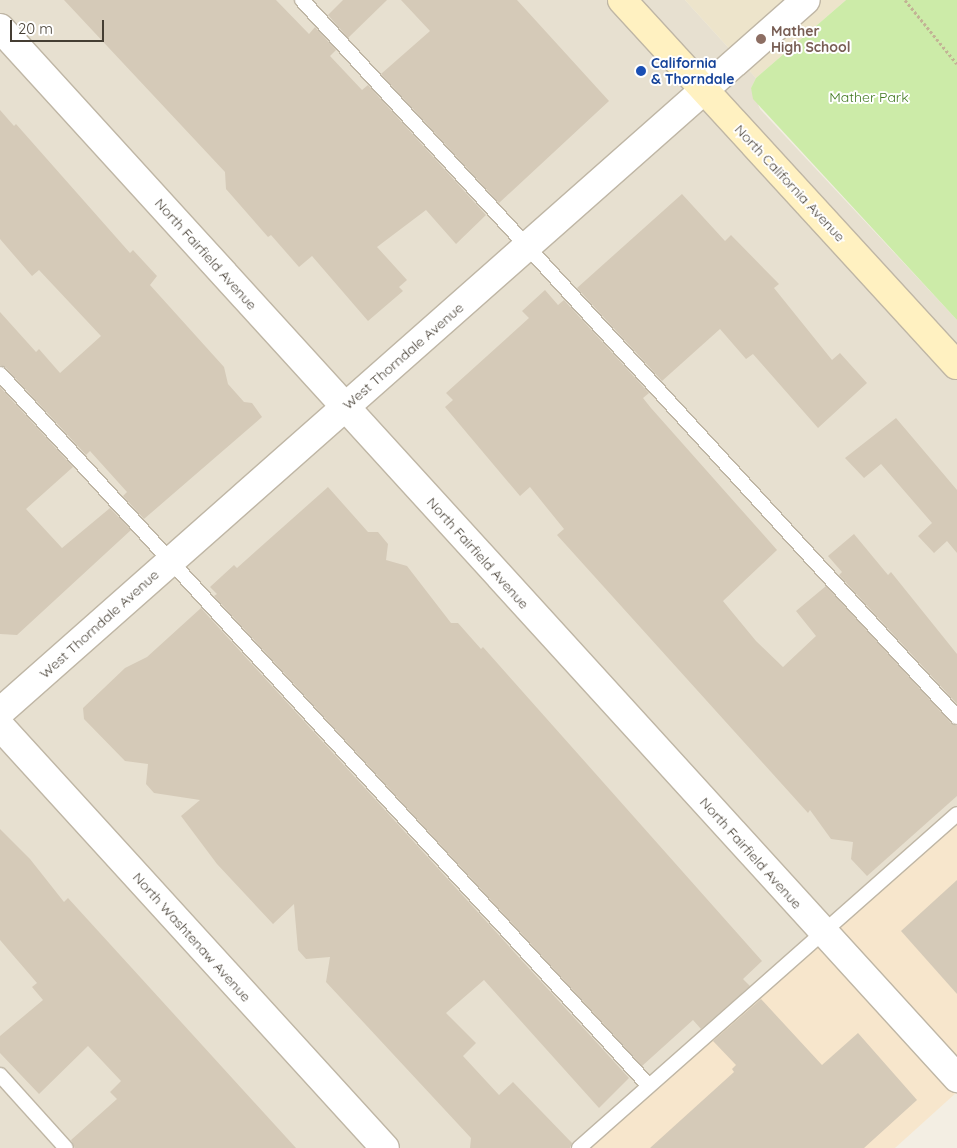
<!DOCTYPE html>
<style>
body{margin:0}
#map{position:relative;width:957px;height:1148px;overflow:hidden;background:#f3eee3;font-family:Quicksand,sans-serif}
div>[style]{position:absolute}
.residential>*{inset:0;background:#e7e0d0}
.commercial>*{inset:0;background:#f7e6cc}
.education>*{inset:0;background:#ede4cb}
.green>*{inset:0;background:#cceba8}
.building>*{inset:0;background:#d5cab8}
.path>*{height:3px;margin-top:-1.5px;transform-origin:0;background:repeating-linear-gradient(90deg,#c2b395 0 2.5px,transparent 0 5px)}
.roads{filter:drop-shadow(1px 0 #bfb6a5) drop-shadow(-1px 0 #bfb6a5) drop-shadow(0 1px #bfb6a5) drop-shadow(0 -1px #bfb6a5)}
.lane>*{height:14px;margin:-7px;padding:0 7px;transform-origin:7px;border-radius:7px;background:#fff}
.street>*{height:28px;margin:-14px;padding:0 14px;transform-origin:14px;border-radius:14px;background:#fff}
.secondary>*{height:28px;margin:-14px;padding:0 14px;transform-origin:14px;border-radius:14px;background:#fff1c1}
.dots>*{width:14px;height:14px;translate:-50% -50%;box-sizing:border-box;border:2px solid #fff;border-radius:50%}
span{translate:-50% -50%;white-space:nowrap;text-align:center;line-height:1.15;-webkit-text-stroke:4px #fff;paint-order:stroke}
.education-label{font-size:14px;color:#785e54;font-weight:700}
.left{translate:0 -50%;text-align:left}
.transit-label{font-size:14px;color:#164399;font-weight:700}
.park-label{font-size:14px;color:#427a22}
.street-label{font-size:14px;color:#453e33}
.scale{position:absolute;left:10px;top:20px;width:94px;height:22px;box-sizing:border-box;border:2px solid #453e33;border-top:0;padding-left:6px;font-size:15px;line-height:18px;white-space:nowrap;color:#453e33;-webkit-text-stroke:4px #fff;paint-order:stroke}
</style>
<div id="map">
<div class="residential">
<i style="clip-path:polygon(0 0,685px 0,756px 78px,751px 88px,760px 109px,957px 320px,957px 817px,583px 1148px,0 1148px)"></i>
</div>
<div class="commercial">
<i style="clip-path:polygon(957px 817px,957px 1092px,895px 1148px,583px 1148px)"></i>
</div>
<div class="education">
<i style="clip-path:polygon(685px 0,846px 0,756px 78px)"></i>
</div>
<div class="green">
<i style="clip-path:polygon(846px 0,957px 0,957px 320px,753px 99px,751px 88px,756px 78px)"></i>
</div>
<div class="building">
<i style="clip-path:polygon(64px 0,276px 0,309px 34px,315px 27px,336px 50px,330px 56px,362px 90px,368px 85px,486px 215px,456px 244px,426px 210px,377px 247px,407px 280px,399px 287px,403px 291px,368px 321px,312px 256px,299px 267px,271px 235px,268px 237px,226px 189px,225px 172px)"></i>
<i style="clip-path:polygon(343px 0,387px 0,348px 38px,328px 15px)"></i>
<i style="clip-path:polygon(401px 0,517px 0,609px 101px,499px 203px,381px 74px,430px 31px)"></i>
<i style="clip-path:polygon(0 110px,14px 126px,16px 124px,130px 253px,133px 250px,157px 276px,150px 285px,224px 367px,228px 384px,244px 402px,252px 403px,262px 417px,144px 519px,123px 496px,127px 492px,90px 451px,86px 455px,6px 368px,0 365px,0 312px,36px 352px,39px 349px,60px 373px,101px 336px,39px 270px,32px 276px,0 239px)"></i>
<i style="clip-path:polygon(682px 194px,725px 241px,731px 235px,779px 284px,774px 288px,832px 360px,840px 353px,867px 383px,818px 428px,753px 354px,746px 359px,720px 329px,662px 381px,577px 288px)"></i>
<i style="clip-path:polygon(545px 290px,558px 305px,564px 300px,649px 393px,643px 398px,651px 408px,777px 550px,723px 601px,756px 641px,783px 667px,816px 636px,796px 611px,826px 586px,951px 723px,957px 726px,957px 796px,867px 876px,851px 859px,853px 842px,831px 839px,810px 810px,808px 813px,557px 535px,564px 529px,530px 487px,520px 496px,445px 407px,453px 400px,446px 393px,529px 318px,522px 311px)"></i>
<i style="clip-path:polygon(0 387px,73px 467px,26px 509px,62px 548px,110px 508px,131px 530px,17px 635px,0 634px)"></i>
<i style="clip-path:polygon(896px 418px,957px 490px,957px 553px,947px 541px,934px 553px,918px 536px,932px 523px,881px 464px,864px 478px,845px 458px)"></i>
<i style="clip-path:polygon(328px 487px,368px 532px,378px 532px,388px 544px,386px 560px,407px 566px,451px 623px,458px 623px,481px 649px,483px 647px,762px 961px,743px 979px,750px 986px,701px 1029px,693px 1020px,642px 1066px,214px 596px,217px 594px,210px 587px,234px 565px,237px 568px)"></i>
<i style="clip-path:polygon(854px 534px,888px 575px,891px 572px,957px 654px,957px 704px,839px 575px,842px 572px,828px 556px)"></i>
<i style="clip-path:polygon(201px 608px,629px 1078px,599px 1108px,484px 980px,446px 1013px,476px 1043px,463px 1056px,499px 1095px,513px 1082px,572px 1143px,570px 1148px,470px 1148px,471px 1138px,326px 982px,330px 957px,306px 959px,298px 950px,294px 904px,273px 924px,217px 864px,181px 816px,200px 800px,154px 793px,146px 784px,148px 764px,125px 761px,84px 719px,83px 708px,125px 668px,147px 657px)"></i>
<i style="clip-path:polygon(0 829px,30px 859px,64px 902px,68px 898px,296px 1148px,75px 1148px,71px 1140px,117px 1099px,110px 1092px,121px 1081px,88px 1046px,39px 1094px,0 1053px,0 1036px,43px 1000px,32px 987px,37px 983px,0 940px)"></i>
<i style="clip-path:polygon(957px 880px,957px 994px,901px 931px)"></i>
<i style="clip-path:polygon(761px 999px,822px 1065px,858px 1033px,917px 1100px,864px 1148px,650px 1148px,734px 1072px,732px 1069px,736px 1065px,713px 1041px)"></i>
</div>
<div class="path">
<i style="left:905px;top:0;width:82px;rotate:50.9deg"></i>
</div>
<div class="roads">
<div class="lane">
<i style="left:302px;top:0;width:971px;rotate:47.59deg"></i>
<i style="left:0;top:374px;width:963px;rotate:47.65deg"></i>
<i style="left:0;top:1075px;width:98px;rotate:47.9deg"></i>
<i style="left:579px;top:1148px;width:504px;rotate:-41.46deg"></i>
</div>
<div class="street">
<i style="left:0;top:28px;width:1421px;rotate:47.65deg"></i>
<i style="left:0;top:712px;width:1075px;rotate:-41.46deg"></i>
<i style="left:0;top:726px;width:571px;rotate:47.63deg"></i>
</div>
<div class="secondary">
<i style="left:622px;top:0;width:495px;rotate:47.5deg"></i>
</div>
</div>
<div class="dots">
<i style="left:761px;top:39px;background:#8d6e63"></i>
<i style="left:641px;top:71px;background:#1a4fb4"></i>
</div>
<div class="education-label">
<span class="left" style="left:771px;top:39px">Mather<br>High School</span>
</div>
<div class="transit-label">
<span class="left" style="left:651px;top:71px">California<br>&amp; Thorndale</span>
</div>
<div class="park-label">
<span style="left:869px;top:97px">Mather Park</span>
</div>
<div class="street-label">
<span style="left:790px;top:183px;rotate:47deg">North California Avenue</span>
<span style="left:206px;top:254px;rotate:48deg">North Fairfield Avenue</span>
<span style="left:403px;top:356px;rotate:-41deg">West Thorndale Avenue</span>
<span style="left:478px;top:553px;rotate:48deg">North Fairfield Avenue</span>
<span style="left:99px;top:624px;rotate:-42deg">West Thorndale Avenue</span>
<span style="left:751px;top:853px;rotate:48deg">North Fairfield Avenue</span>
<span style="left:192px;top:937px;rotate:48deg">North Washtenaw Avenue</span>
</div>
<div class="scale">20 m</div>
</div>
